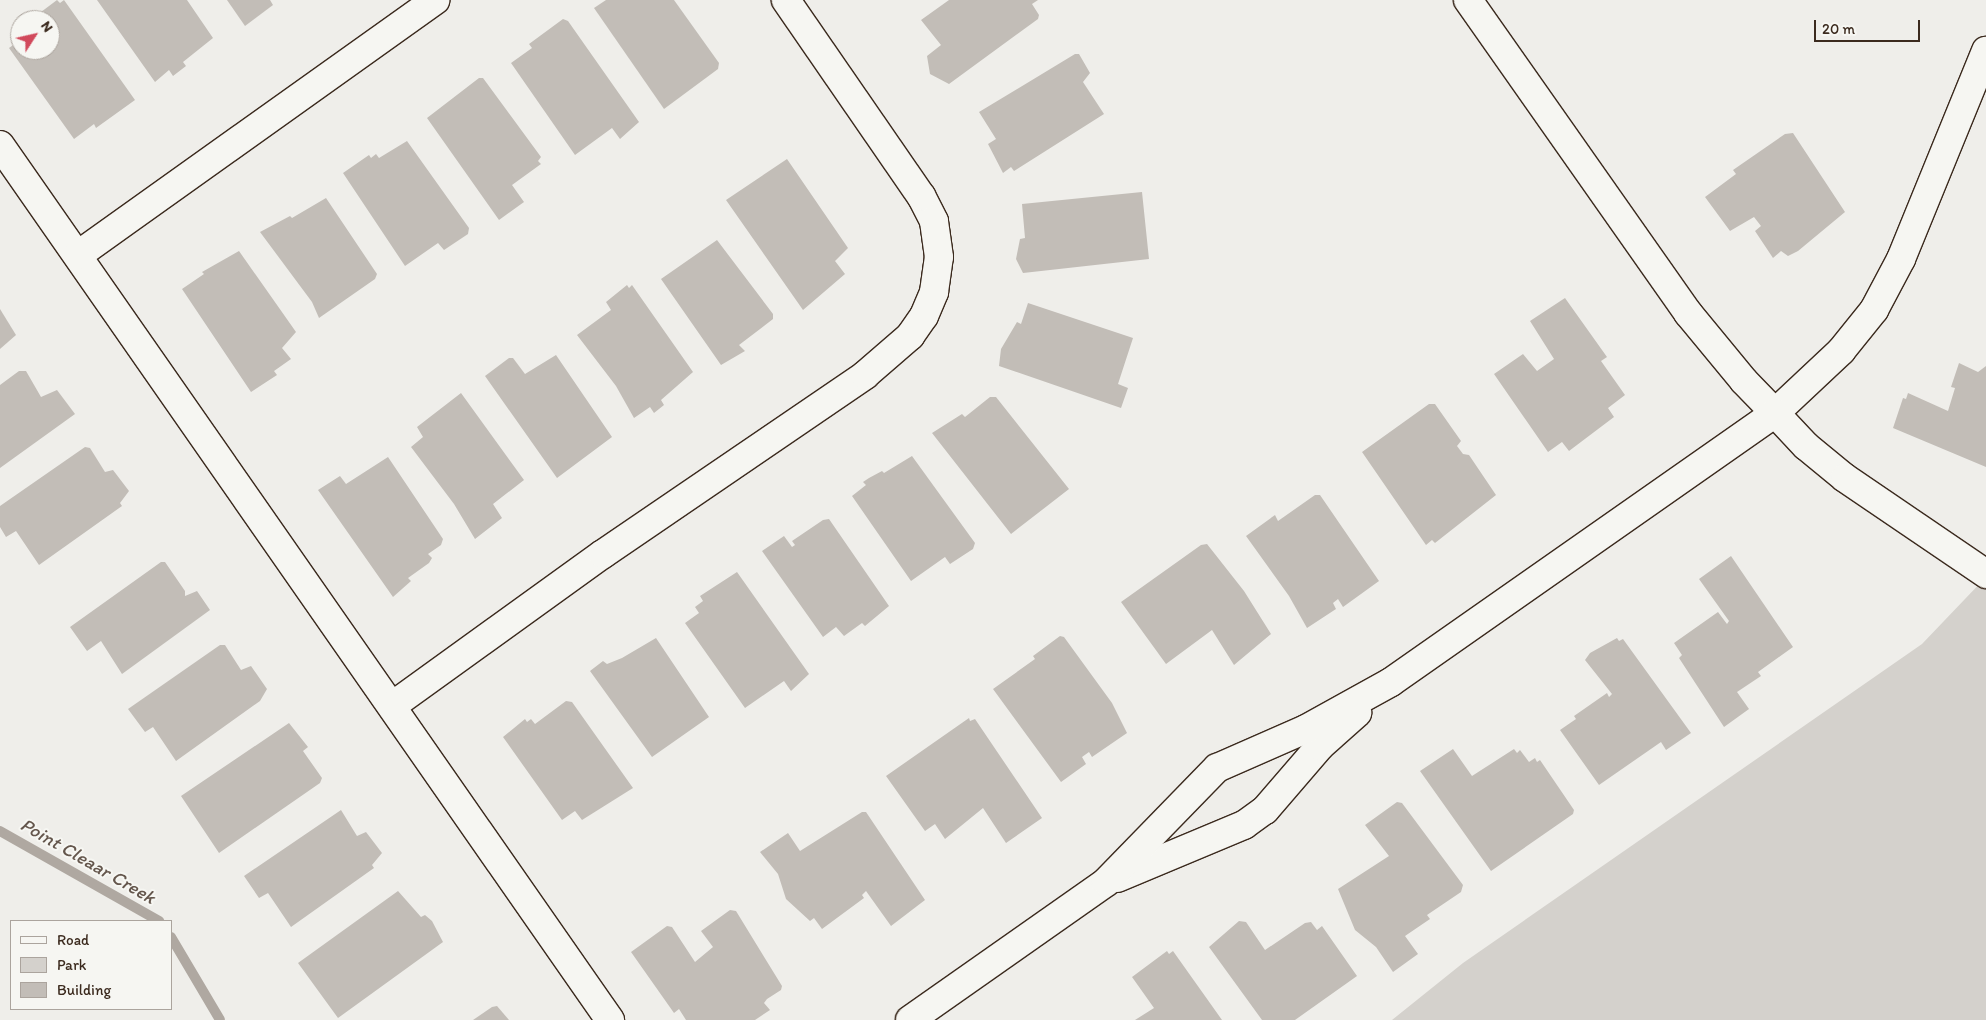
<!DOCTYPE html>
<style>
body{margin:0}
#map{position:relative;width:1986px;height:1020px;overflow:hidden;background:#efeeea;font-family:Itim,sans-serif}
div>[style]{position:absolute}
.green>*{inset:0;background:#d4d1cc}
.stream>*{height:10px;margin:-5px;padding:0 5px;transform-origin:5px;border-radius:5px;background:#afa8a1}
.building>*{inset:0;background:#c2bdb7}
.roads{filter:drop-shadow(1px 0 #3b2a1e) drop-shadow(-1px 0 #3b2a1e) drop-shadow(0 1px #3b2a1e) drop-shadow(0 -1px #3b2a1e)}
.minor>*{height:28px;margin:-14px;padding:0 14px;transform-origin:14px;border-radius:14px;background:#f6f6f2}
span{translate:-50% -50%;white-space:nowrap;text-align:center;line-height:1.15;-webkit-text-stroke:4px #f6f6f2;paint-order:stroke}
.water-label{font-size:19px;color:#64564c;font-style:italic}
.legend{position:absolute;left:10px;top:920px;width:162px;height:90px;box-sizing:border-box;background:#f6f6f2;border:1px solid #aba49d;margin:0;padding:6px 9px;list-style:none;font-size:15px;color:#3b2a1e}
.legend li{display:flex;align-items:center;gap:10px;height:25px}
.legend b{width:25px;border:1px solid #aba49d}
.north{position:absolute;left:10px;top:10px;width:50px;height:50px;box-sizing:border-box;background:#f6f6f2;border:1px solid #aba49d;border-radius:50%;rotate:55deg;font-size:14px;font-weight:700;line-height:20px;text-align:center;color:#3b2a1e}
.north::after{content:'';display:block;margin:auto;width:18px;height:22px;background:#d1495b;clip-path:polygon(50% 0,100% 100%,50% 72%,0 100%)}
.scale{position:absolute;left:1814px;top:20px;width:106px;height:22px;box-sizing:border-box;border:2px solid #3b2a1e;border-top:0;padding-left:6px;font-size:15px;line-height:18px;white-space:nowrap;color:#3b2a1e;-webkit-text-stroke:4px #f6f6f2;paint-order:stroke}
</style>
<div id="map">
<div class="green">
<i style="clip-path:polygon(1986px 577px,1986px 1020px,1392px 1020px,1463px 963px,1922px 644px)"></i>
</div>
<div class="stream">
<i style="left:0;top:831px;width:183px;rotate:29.5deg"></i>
<i style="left:171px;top:937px;width:96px;rotate:59.4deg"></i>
</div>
<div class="building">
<i style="clip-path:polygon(57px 0,60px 3px,64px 0,135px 100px,96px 128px,94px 124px,74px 139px,9px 48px,20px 40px,20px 50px,50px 50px,50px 20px,41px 12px)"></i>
<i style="clip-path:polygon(97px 0,187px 0,213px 38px,183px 62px,186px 66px,173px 76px,169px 70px,155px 82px)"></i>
<i style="clip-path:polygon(227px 0,270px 0,273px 5px,245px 26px)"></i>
<i style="clip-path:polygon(606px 0,674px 0,719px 63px,718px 69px,664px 109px,594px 8px)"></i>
<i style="clip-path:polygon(949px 0,1038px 0,1032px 4px,1039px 15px,1038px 19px,949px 84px,930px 74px,927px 56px,941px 45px,921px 20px)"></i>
<i style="clip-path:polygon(563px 19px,568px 21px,639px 122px,620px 139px,612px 128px,575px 155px,511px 63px,532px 48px,529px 44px)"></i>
<i style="clip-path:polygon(1075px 54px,1079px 54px,1090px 73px,1083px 82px,1104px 114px,1014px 171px,1011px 167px,1003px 173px,988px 144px,996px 139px,979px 112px)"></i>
<i style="clip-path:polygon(479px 78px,483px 78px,541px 157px,538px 161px,541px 164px,512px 185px,524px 202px,499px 220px,427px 118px)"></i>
<i style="clip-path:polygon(1793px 133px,1845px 212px,1798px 251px,1788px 256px,1781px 251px,1773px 258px,1755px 231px,1761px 226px,1754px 217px,1730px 231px,1705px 197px,1736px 174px,1733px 170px,1785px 134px)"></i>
<i style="clip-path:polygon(407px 141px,469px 228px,468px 234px,444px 250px,438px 243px,405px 266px,343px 173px,369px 155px,371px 158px,376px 154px,379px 158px)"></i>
<i style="clip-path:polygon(787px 159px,848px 248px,835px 261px,845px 274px,803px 310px,726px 200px)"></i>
<i style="clip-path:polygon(1142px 192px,1149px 259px,1023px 273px,1016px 259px,1020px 239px,1025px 238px,1022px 204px)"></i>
<i style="clip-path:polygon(326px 198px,377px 274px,375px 279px,319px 318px,312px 302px,260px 232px,290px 216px,292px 218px)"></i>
<i style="clip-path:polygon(717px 240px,773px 314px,773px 319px,739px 345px,745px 351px,721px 365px,661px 279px)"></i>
<i style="clip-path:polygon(239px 251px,296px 332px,282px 348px,291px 359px,274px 371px,277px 375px,251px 392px,182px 289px,204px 274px,202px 272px)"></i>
<i style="clip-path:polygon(627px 285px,629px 288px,632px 285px,693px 372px,661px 400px,664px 405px,654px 413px,650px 407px,634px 418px,616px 386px,577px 335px,611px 310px,606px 302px)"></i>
<i style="clip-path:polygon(1565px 298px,1607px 357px,1601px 361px,1625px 395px,1608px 408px,1614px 417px,1569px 451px,1562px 442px,1548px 452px,1494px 374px,1523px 354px,1537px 371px,1554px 359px,1530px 321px)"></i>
<i style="clip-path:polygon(1028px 303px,1133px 338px,1118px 384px,1128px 388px,1121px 408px,999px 366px,1001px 349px,1017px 322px,1021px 324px)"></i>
<i style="clip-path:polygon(0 309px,16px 335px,0 349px)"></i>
<i style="clip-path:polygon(556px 355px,612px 437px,557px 478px,485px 376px,509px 358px,513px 358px,525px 374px)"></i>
<i style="clip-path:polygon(1959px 363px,1978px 372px,1986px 366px,1986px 467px,1893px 428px,1903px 398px,1906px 399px,1908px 393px,1948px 411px,1955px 388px,1951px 387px)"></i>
<i style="clip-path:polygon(19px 371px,26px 371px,41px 397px,57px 390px,75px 414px,0 468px,0 385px)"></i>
<i style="clip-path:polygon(461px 393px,524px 480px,493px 504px,502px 518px,475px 539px,454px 504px,411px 447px,423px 437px,417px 427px)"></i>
<i style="clip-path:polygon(990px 397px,996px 397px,1069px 489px,1011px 534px,932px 433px,962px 414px,965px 417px)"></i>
<i style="clip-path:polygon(1429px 404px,1435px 404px,1461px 441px,1457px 446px,1463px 454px,1469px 455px,1496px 495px,1435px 543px,1432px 540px,1426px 545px,1362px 452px)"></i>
<i style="clip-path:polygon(85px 447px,90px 448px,105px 472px,113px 470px,129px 491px,120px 503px,122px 506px,39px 565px,16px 531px,6px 537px,0 527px,0 506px)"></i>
<i style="clip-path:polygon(912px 456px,975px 543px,973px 549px,950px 564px,945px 557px,911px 581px,852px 496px,866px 485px,863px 482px,869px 478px,882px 471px,884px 473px)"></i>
<i style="clip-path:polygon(388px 457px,443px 539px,441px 545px,428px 554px,432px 558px,429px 563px,408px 578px,411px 581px,393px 597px,318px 490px,340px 476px,346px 484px)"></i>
<i style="clip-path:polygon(1315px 495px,1320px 495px,1379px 581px,1343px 607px,1338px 599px,1333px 603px,1336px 609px,1307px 628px,1289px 596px,1246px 536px,1275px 515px,1278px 521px)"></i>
<i style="clip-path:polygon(829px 519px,889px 606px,865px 626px,862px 623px,844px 636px,836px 627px,823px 637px,762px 551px,784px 536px,792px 547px,795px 545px,792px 541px,823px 520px)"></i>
<i style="clip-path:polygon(1207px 544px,1244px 591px,1271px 634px,1234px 665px,1212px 630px,1166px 664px,1121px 602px,1201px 545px)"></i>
<i style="clip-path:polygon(1731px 556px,1793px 647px,1758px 672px,1761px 676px,1737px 692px,1749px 709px,1724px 727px,1679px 658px,1682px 655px,1674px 643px,1718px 612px,1727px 624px,1729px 621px,1699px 579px)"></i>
<i style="clip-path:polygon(161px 562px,165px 562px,185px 591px,185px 596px,197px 591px,210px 610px,122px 674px,101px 641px,87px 651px,70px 627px)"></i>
<i style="clip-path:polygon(737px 572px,809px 674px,791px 691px,784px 681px,745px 708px,685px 623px,699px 613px,695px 607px,703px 601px,700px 596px)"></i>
<i style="clip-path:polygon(1060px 636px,1064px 637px,1112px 703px,1127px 733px,1092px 757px,1089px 752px,1082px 757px,1086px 764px,1061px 782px,993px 689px,1035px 659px,1033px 656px)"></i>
<i style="clip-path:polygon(656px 638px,709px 717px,652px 757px,590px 671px,603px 661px,607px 664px,622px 658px)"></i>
<i style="clip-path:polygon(1617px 638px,1619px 641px,1623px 639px,1691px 733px,1666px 750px,1661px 742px,1599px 785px,1560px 730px,1576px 719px,1574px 716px,1607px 693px,1609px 697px,1612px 694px,1585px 660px,1590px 653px)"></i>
<i style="clip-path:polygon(220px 645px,225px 645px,241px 670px,251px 666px,267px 689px,260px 701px,176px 761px,153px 727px,145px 732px,128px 709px)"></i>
<i style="clip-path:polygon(566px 701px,572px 702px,633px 788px,582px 820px,575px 811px,562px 820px,503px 737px,525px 719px,527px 722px,531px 719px,535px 724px)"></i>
<i style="clip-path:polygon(969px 718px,970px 721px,975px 719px,1042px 818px,1006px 843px,983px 808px,945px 839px,935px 824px,925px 831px,886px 776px)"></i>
<i style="clip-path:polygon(289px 723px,308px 747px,303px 751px,322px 778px,320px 783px,219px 853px,181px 796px)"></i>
<i style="clip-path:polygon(1453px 749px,1472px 776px,1514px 749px,1517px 753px,1520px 750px,1529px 762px,1535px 758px,1537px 762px,1540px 760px,1574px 810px,1573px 814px,1491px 871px,1420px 771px)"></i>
<i style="clip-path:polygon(1397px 802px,1402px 803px,1463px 885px,1461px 892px,1427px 915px,1430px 919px,1405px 936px,1418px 954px,1393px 972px,1376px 947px,1355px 930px,1338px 889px,1389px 856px,1365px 825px)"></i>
<i style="clip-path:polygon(341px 810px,357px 836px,366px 832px,382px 853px,372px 865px,374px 868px,291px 927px,268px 893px,259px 898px,244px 876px)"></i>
<i style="clip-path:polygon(862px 812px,866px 812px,925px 900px,891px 926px,866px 891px,862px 895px,864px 898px,822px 929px,814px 918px,810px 921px,786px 899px,778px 874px,760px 852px,788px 833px,800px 851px)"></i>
<i style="clip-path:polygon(398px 891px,421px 917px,425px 915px,432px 921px,443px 942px,338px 1018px,298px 963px)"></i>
<i style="clip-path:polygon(730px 910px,736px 911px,782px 986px,781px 990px,767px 999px,764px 1003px,770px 1010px,755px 1020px,686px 1020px,679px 1009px,674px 1013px,631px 952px,667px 926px,672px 927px,695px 962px,713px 947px,701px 931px)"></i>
<i style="clip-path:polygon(1239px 921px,1246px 922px,1265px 950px,1305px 923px,1311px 922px,1317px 930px,1322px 926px,1357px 976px,1295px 1020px,1262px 1020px,1209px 947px)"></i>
<i style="clip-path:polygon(1167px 951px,1169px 954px,1173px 951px,1222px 1020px,1135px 1020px,1154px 1008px,1132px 977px)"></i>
<i style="clip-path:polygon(497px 1006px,509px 1020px,473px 1020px,492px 1007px)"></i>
</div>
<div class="roads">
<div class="minor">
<i style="left:1468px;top:0;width:383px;rotate:54.9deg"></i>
<i style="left:1688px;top:313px;width:88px;rotate:50.5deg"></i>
<i style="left:1744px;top:381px;width:45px;rotate:45.9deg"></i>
<i style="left:1775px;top:413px;width:91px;rotate:-43.2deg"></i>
<i style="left:1841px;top:351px;width:53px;rotate:-51.2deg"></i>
<i style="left:1874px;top:310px;width:58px;rotate:-62.1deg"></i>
<i style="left:1901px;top:259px;width:225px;rotate:-67.8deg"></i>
<i style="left:0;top:145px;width:1067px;rotate:55.12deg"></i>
<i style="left:78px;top:255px;width:439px;rotate:-35.5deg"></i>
<i style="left:392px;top:706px;width:260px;rotate:-35.8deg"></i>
<i style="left:603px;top:554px;width:317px;rotate:-34.3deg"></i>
<i style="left:865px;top:375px;width:60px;rotate:-40.9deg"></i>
<i style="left:910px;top:336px;width:24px;rotate:-55deg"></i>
<i style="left:924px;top:316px;width:26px;rotate:-67deg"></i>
<i style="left:934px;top:292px;width:35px;rotate:-82deg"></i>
<i style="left:939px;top:257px;width:36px;rotate:-98deg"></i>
<i style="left:934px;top:221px;width:28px;rotate:-117deg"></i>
<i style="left:921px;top:196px;width:238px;rotate:-124.6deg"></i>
<i style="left:1117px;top:878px;width:138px;rotate:-22.7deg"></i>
<i style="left:1244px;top:825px;width:26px;rotate:-36deg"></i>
<i style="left:1265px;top:810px;width:84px;rotate:-49.3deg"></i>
<i style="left:1320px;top:746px;width:50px;rotate:-41.7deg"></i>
<i style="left:910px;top:1020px;width:240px;rotate:-35.1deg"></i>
<i style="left:1106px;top:882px;width:159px;rotate:-45.8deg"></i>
<i style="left:1217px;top:768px;width:97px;rotate:-23.7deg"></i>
<i style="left:1306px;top:729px;width:97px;rotate:-28.9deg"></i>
<i style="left:1391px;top:682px;width:469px;rotate:-35deg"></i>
<i style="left:1775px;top:413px;width:45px;rotate:46.8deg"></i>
<i style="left:1806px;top:446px;width:50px;rotate:39.4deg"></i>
<i style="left:1845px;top:478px;width:171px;rotate:34.2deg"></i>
</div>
</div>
<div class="water-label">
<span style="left:88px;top:861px;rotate:30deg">Point Cleaar Creek</span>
</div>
<ul class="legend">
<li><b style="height:6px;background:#f6f6f2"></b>Road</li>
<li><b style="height:14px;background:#d4d1cc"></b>Park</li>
<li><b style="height:14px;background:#c2bdb7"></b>Building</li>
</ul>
<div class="north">N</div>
<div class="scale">20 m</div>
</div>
